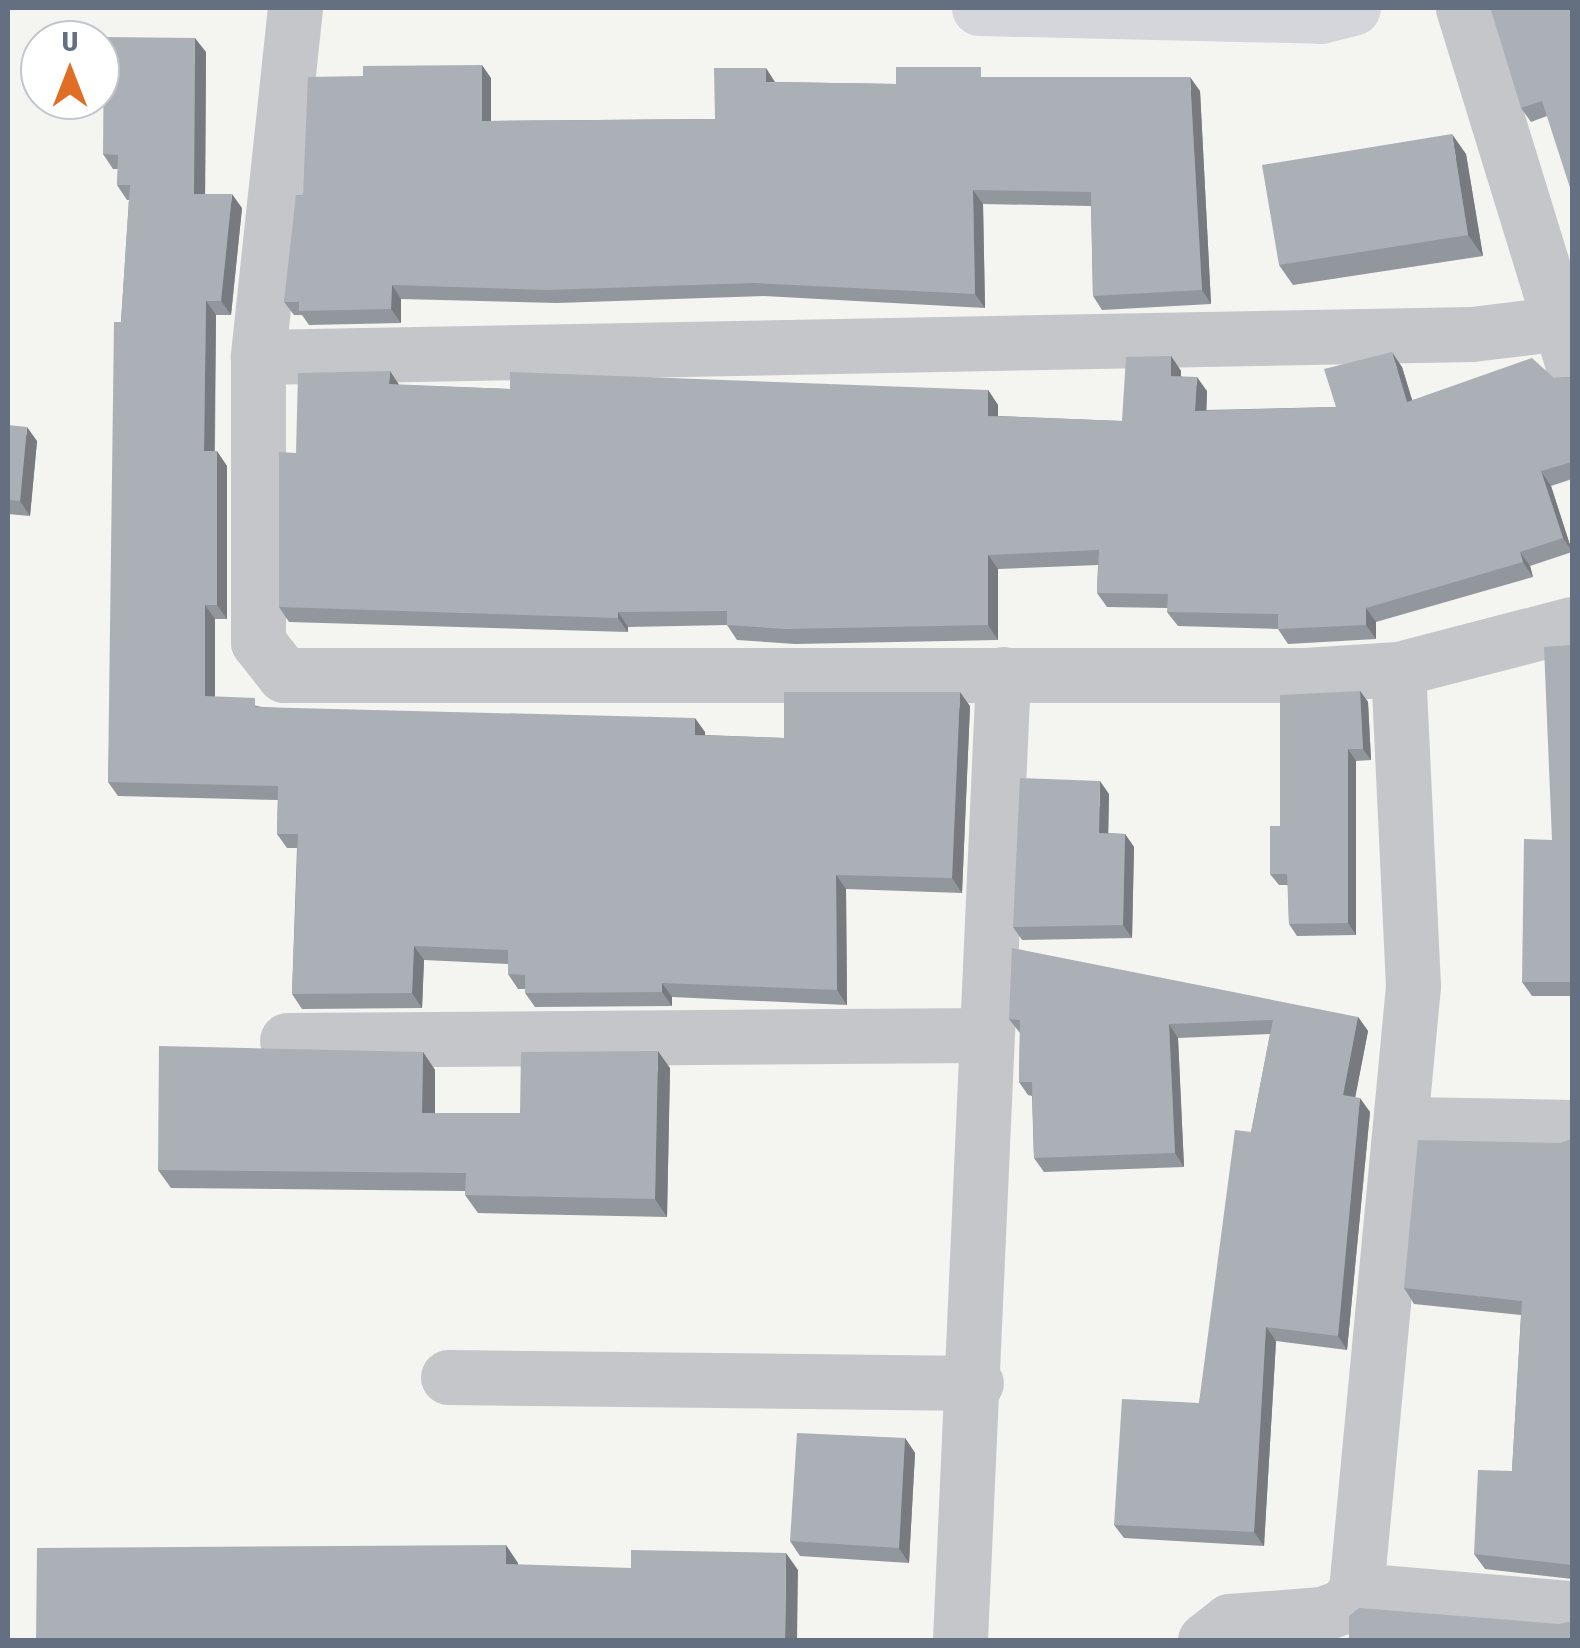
<!DOCTYPE html>
<style>
body{margin:0}
#map{position:relative;width:1580px;height:1648px;overflow:hidden;background:#f4f4f0;font-family:"Fira Sans Condensed",sans-serif}
div>[style]{position:absolute}
.street>*{height:55px;margin:-27.5px;padding:0 27.5px;transform-origin:27.5px;border-radius:27.5px;background:#c4c6ca}
.secondary>*{height:55px;margin:-27.5px;padding:0 27.5px;transform-origin:27.5px;border-radius:27.5px;background:#d4d6dc}
.wall>*{inset:0;background:#92979d}
.shaded-wall>*{inset:0;background:#777b7f}
.building>*{inset:0;background:#aab0b6}
span{translate:-50% -50%;white-space:nowrap;text-align:center;line-height:1.15;-webkit-text-stroke:10px #fff;paint-order:stroke}
.frame{position:absolute;inset:0;border:10px solid #646f81;pointer-events:none}
.north{position:absolute;left:20px;top:20px;width:100px;height:100px;box-sizing:border-box;background:#fff;border:2px solid #c1c5cd;border-radius:50%;rotate:0deg;font-size:28px;font-weight:700;line-height:40px;text-align:center;color:#646f81}
.north::after{content:'';display:block;margin:auto;width:35px;height:45px;background:#e06e24;clip-path:polygon(50% 0,100% 100%,50% 72%,0 100%)}
</style>
<div id="map">
<div class="street">
<i style="left:295px;top:8px;width:351px;rotate:96.1deg"></i>
<i style="left:258px;top:357px;width:285px;rotate:90deg"></i>
<i style="left:258px;top:642px;width:42px;rotate:51.8deg"></i>
<i style="left:284px;top:675px;width:1021px"></i>
<i style="left:1305px;top:675px;width:93px;rotate:-3.7deg"></i>
<i style="left:1398px;top:669px;width:180px;rotate:-14.5deg"></i>
<i style="left:1463px;top:8px;width:370px;rotate:72.9deg"></i>
<i style="left:258px;top:357px;width:1214px;rotate:-1.09deg"></i>
<i style="left:1472px;top:334px;width:90px;rotate:-7deg"></i>
<i style="left:287px;top:1040px;width:699px;rotate:-0.41deg"></i>
<i style="left:1405px;top:1124px;width:167px;rotate:1deg"></i>
<i style="left:448px;top:1377px;width:528px;rotate:0.65deg"></i>
<i style="left:1356px;top:1590px;width:217px;rotate:4.8deg"></i>
<i style="left:960px;top:1640px;width:967px;rotate:-87.45deg"></i>
<i style="left:1205px;top:1640px;width:31px;rotate:-38deg"></i>
<i style="left:1229px;top:1621px;width:93px;rotate:-4.3deg"></i>
<i style="left:1322px;top:1614px;width:23px;rotate:-20deg"></i>
<i style="left:1344px;top:1606px;width:20px;rotate:-53deg"></i>
<i style="left:1356px;top:1590px;width:607px;rotate:-84.61deg"></i>
<i style="left:1413px;top:986px;width:317px;rotate:-92.7deg"></i>
</div>
<div class="secondary">
<i style="left:979px;top:8px;width:341px;rotate:1.3deg"></i>
<i style="left:1320px;top:16px;width:34px;rotate:-14deg"></i>
</div>
<div class="wall">
<i style="clip-path:polygon(1572px 8px,1547px 116px,1531px 122px,1521px 108px)"></i>
<i style="clip-path:polygon(206px 52px,205px 194px,242px 208px,231px 315px,216px 315px,215px 451px,227px 466px,227px 619px,215px 619px,215px 697px,262px 707px,705px 732px,705px 735px,784px 738px,970px 706px,962px 893px,846px 889px,847px 1005px,672px 997px,672px 1006px,535px 1007px,525px 993px,525px 989px,518px 989px,508px 974px,508px 964px,424px 960px,422px 1008px,302px 1009px,292px 994px,297px 848px,287px 848px,277px 834px,278px 800px,118px 796px,108px 782px,121px 322px,129px 200px,127px 200px,117px 185px,118px 169px,113px 169px,103px 154px)"></i>
<i style="clip-path:polygon(988px 77px,1200px 91px,1211px 304px,1102px 310px,1093px 296px,1091px 206px,983px 204px,985px 308px,764px 296px,557px 303px,401px 299px,401px 323px,309px 325px,302px 315px,294px 315px,284px 302px,303px 195px,491px 78px,491px 121px,715px 119px,775px 82px,896px 84px)"></i>
<i style="clip-path:polygon(1466px 154px,1483px 256px,1293px 285px,1279px 265px)"></i>
<i style="clip-path:polygon(1171px 356px,1181px 371px,1181px 376px,1207px 391px,1206px 410px,1336px 407px,1402px 367px,1412px 400px,1554px 378px,1572px 377px,1572px 479px,1551px 486px,1572px 552px,1530px 566px,1533px 577px,1376px 622px,1376px 639px,1288px 644px,1278px 629px,1178px 626px,1167px 612px,1168px 608px,1107px 607px,1097px 593px,1098px 565px,998px 569px,998px 640px,795px 644px,737px 640px,727px 625px,628px 627px,628px 632px,289px 622px,279px 607px,296px 453px,399px 385px,510px 389px,988px 390px,998px 405px,998px 416px,1122px 421px)"></i>
<i style="clip-path:polygon(8px 425px,37px 441px,30px 516px,8px 514px)"></i>
<i style="clip-path:polygon(1572px 645px,1572px 1015px,1570px 1011px,1570px 996px,1532px 996px,1522px 982px,1552px 840px)"></i>
<i style="clip-path:polygon(1360px 691px,1368px 702px,1371px 760px,1356px 761px,1356px 935px,1297px 936px,1289px 924px,1288px 885px,1279px 885px,1270px 874px,1280px 826px)"></i>
<i style="clip-path:polygon(1109px 794px,1108px 833px,1125px 834px,1134px 847px,1132px 938px,1022px 940px,1013px 927px)"></i>
<i style="clip-path:polygon(1358px 1017px,1368px 1031px,1355px 1097px,1370px 1112px,1347px 1350px,1276px 1341px,1264px 1546px,1124px 1538px,1114px 1525px,1199px 1403px,1270px 1034px,1178px 1038px,1184px 1167px,1044px 1172px,1034px 1158px,1032px 1096px,1028px 1095px,1019px 1082px,1020px 1033px,1009px 1019px)"></i>
<i style="clip-path:polygon(423px 1052px,435px 1070px,435px 1113px,520px 1113px,670px 1068px,667px 1217px,478px 1213px,465px 1195px,465px 1191px,171px 1188px,158px 1170px)"></i>
<i style="clip-path:polygon(1572px 1139px,1572px 1579px,1485px 1569px,1474px 1554px,1512px 1471px,1521px 1315px,1414px 1304px,1404px 1288px,1561px 1143px)"></i>
<i style="clip-path:polygon(905px 1438px,915px 1453px,909px 1563px,800px 1556px,790px 1541px)"></i>
</div>
<div class="shaded-wall">
<i style="clip-path:polygon(195px 38px,206px 52px,205px 208px,194px 194px)"></i>
<i style="clip-path:polygon(482px 65px,491px 78px,491px 134px,482px 121px)"></i>
<i style="clip-path:polygon(766px 68px,775px 82px,766px 82px)"></i>
<i style="clip-path:polygon(1190px 77px,1200px 91px,1211px 304px,1202px 290px)"></i>
<i style="clip-path:polygon(1452px 134px,1466px 154px,1483px 256px,1468px 235px)"></i>
<i style="clip-path:polygon(973px 190px,983px 204px,985px 308px,975px 294px)"></i>
<i style="clip-path:polygon(232px 194px,242px 208px,231px 315px,221px 301px)"></i>
<i style="clip-path:polygon(392px 285px,401px 299px,401px 323px,391px 309px)"></i>
<i style="clip-path:polygon(206px 301px,216px 315px,214px 465px,204px 451px)"></i>
<i style="clip-path:polygon(1392px 352px,1402px 367px,1417px 416px,1407px 402px)"></i>
<i style="clip-path:polygon(1171px 356px,1181px 371px,1181px 390px,1171px 376px)"></i>
<i style="clip-path:polygon(390px 371px,400px 386px,389px 384px)"></i>
<i style="clip-path:polygon(1197px 377px,1207px 391px,1206px 425px,1195px 411px)"></i>
<i style="clip-path:polygon(988px 390px,998px 405px,998px 430px,988px 416px)"></i>
<i style="clip-path:polygon(27px 427px,37px 441px,30px 516px,20px 501px)"></i>
<i style="clip-path:polygon(217px 451px,227px 466px,227px 619px,217px 605px)"></i>
<i style="clip-path:polygon(1541px 471px,1551px 486px,1572px 551px,1563px 538px)"></i>
<i style="clip-path:polygon(1520px 552px,1530px 566px,1533px 577px,1523px 562px)"></i>
<i style="clip-path:polygon(988px 555px,998px 569px,998px 640px,988px 625px)"></i>
<i style="clip-path:polygon(205px 605px,215px 619px,215px 711px,205px 696px)"></i>
<i style="clip-path:polygon(1366px 608px,1376px 622px,1376px 639px,1366px 625px)"></i>
<i style="clip-path:polygon(618px 612px,628px 627px,628px 632px,618px 618px)"></i>
<i style="clip-path:polygon(1360px 691px,1368px 702px,1371px 760px,1363px 749px)"></i>
<i style="clip-path:polygon(960px 692px,970px 706px,962px 893px,952px 878px)"></i>
<i style="clip-path:polygon(695px 718px,705px 732px,705px 749px,695px 735px)"></i>
<i style="clip-path:polygon(1348px 749px,1356px 761px,1356px 935px,1348px 923px)"></i>
<i style="clip-path:polygon(1100px 781px,1109px 794px,1108px 846px,1099px 833px)"></i>
<i style="clip-path:polygon(1125px 834px,1134px 847px,1132px 938px,1123px 925px)"></i>
<i style="clip-path:polygon(836px 875px,846px 889px,847px 1005px,837px 990px)"></i>
<i style="clip-path:polygon(414px 946px,424px 960px,422px 1008px,412px 993px)"></i>
<i style="clip-path:polygon(662px 983px,672px 997px,672px 1006px,662px 992px)"></i>
<i style="clip-path:polygon(1358px 1017px,1368px 1031px,1353px 1109px,1343px 1095px)"></i>
<i style="clip-path:polygon(1169px 1024px,1178px 1038px,1184px 1167px,1175px 1153px)"></i>
<i style="clip-path:polygon(658px 1051px,670px 1068px,667px 1217px,655px 1199px)"></i>
<i style="clip-path:polygon(423px 1052px,435px 1070px,435px 1131px,422px 1113px)"></i>
<i style="clip-path:polygon(1360px 1098px,1370px 1112px,1347px 1350px,1338px 1336px)"></i>
<i style="clip-path:polygon(1266px 1327px,1276px 1341px,1264px 1546px,1254px 1532px)"></i>
<i style="clip-path:polygon(905px 1438px,915px 1453px,909px 1563px,899px 1548px)"></i>
<i style="clip-path:polygon(506px 1545px,518px 1563px,518px 1582px,506px 1564px)"></i>
<i style="clip-path:polygon(786px 1553px,798px 1570px,797px 1640px,785px 1640px)"></i>
</div>
<div class="building">
<i style="clip-path:polygon(1497px 8px,1572px 8px,1572px 194px,1542px 101px,1521px 108px,1491px 10px)"></i>
<i style="clip-path:polygon(104px 37px,195px 38px,194px 194px,232px 194px,221px 301px,206px 301px,204px 451px,217px 451px,217px 605px,205px 605px,205px 696px,255px 698px,255px 707px,695px 718px,695px 735px,784px 738px,784px 692px,960px 692px,952px 878px,836px 875px,837px 990px,662px 983px,662px 992px,525px 993px,525px 975px,508px 974px,508px 950px,414px 946px,412px 993px,292px 994px,298px 834px,277px 834px,278px 786px,108px 782px,114px 322px,121px 322px,130px 185px,117px 185px,118px 155px,103px 154px)"></i>
<i style="clip-path:polygon(482px 65px,482px 121px,715px 119px,714px 68px,766px 68px,766px 82px,896px 84px,896px 67px,981px 67px,981px 77px,1190px 77px,1202px 290px,1093px 296px,1091px 192px,973px 190px,975px 294px,754px 283px,547px 290px,392px 285px,391px 309px,299px 311px,299px 302px,284px 302px,296px 195px,303px 195px,308px 77px,363px 76px,363px 66px)"></i>
<i style="clip-path:polygon(1452px 134px,1468px 235px,1279px 265px,1262px 165px)"></i>
<i style="clip-path:polygon(1392px 352px,1407px 402px,1532px 358px,1554px 378px,1572px 377px,1572px 462px,1541px 471px,1563px 538px,1520px 552px,1523px 562px,1366px 608px,1366px 625px,1278px 629px,1278px 614px,1167px 612px,1168px 594px,1097px 593px,1099px 550px,988px 555px,988px 625px,785px 629px,727px 625px,727px 611px,618px 612px,618px 618px,279px 607px,279px 452px,296px 453px,298px 373px,390px 371px,389px 384px,510px 389px,510px 372px,988px 390px,988px 416px,1122px 421px,1126px 357px,1171px 356px,1171px 376px,1197px 377px,1195px 411px,1336px 407px,1324px 369px)"></i>
<i style="clip-path:polygon(8px 425px,27px 427px,20px 501px,8px 500px)"></i>
<i style="clip-path:polygon(1572px 645px,1572px 1011px,1570px 1011px,1570px 982px,1522px 982px,1524px 839px,1552px 840px,1544px 647px)"></i>
<i style="clip-path:polygon(1360px 691px,1363px 749px,1348px 749px,1348px 923px,1289px 924px,1287px 874px,1270px 874px,1270px 826px,1280px 826px,1280px 695px)"></i>
<i style="clip-path:polygon(1020px 778px,1100px 781px,1099px 833px,1125px 834px,1123px 925px,1013px 927px)"></i>
<i style="clip-path:polygon(1012px 948px,1358px 1017px,1343px 1095px,1360px 1098px,1338px 1336px,1266px 1327px,1254px 1532px,1114px 1525px,1122px 1399px,1199px 1403px,1235px 1130px,1251px 1132px,1273px 1020px,1169px 1024px,1175px 1153px,1034px 1158px,1032px 1082px,1019px 1082px,1020px 1020px,1009px 1019px)"></i>
<i style="clip-path:polygon(159px 1046px,423px 1052px,422px 1113px,520px 1113px,521px 1052px,658px 1051px,655px 1199px,465px 1195px,466px 1173px,158px 1170px)"></i>
<i style="clip-path:polygon(1572px 1139px,1572px 1565px,1474px 1554px,1478px 1470px,1512px 1471px,1522px 1301px,1404px 1288px,1418px 1140px,1561px 1143px)"></i>
<i style="clip-path:polygon(797px 1433px,905px 1438px,899px 1548px,790px 1541px)"></i>
<i style="clip-path:polygon(506px 1545px,506px 1564px,631px 1568px,631px 1550px,786px 1553px,785px 1640px,36px 1640px,37px 1548px)"></i>
<i style="clip-path:polygon(1359px 1608px,1559px 1624px,1572px 1621px,1572px 1640px,1349px 1640px,1349px 1616px)"></i>
</div>
<div class="frame"></div>
<div class="north">U</div>
</div>
